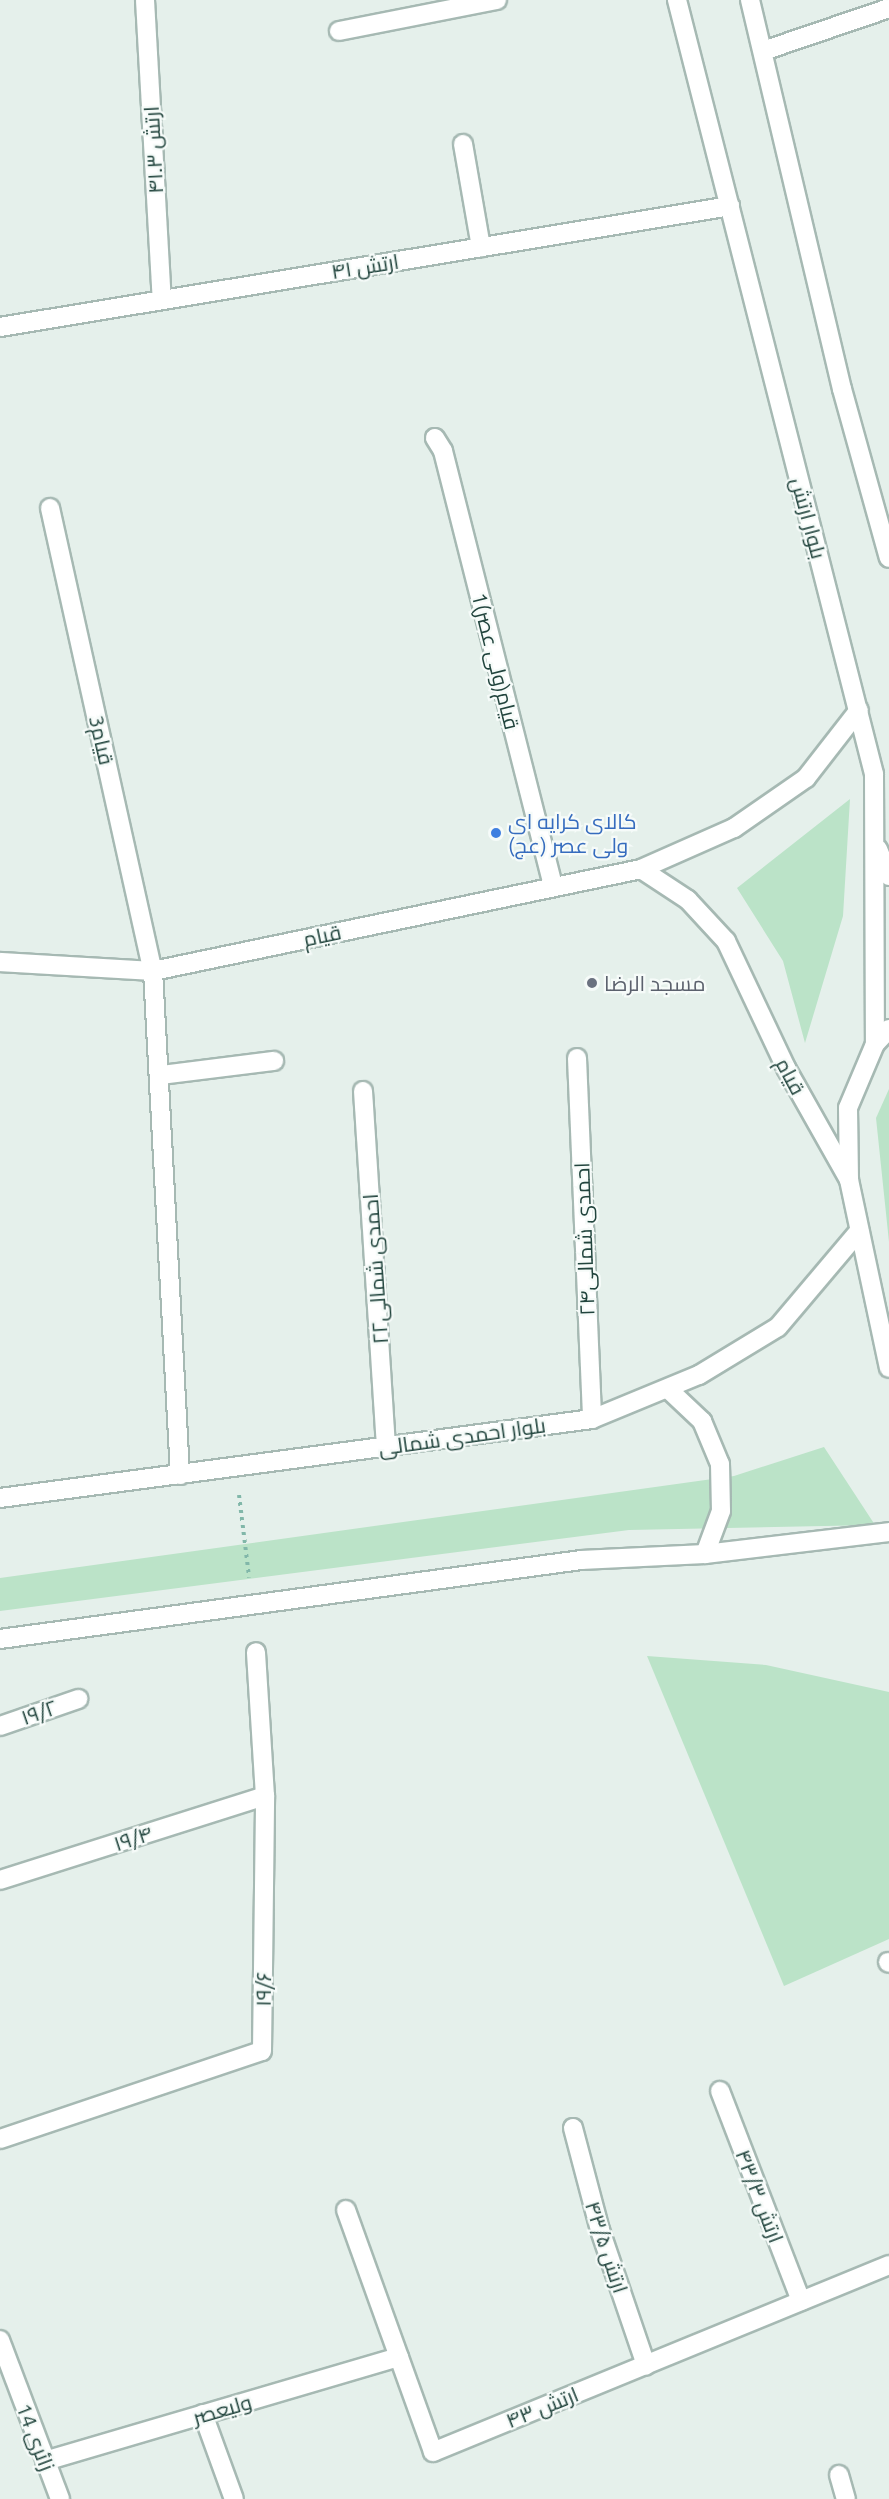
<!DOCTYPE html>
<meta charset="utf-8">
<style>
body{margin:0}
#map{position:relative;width:889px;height:2499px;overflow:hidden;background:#e5f0eb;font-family:Ubuntu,Cairo,sans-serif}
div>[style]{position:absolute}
.green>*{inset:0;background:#bbe3c8}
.path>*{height:4px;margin-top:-2px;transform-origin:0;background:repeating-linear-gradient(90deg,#81b7a9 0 3px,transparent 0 7.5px)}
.roads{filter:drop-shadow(2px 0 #a6b9b3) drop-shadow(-2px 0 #a6b9b3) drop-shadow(0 2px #a6b9b3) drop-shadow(0 -2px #a6b9b3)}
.lane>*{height:18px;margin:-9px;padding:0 9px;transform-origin:9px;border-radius:9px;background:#fff}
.street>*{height:18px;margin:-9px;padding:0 9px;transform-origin:9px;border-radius:9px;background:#fff}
.secondary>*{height:18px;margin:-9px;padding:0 9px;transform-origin:9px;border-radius:9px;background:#fff}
.dots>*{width:16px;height:16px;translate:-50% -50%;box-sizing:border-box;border:3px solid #f6fbf9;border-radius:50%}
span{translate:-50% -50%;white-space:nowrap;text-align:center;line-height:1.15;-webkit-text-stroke:4.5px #f6fbf9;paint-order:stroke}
.street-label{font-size:21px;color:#21443d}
.shop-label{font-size:21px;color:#366cbe}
.left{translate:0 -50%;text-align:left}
.worship-label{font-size:21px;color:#5b616d}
</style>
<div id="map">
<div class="green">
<i style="clip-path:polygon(850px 799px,843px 916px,805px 1043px,783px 961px,737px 888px)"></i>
<i style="clip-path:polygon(889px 1089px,889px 1242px,876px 1118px)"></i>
<i style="clip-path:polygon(824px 1447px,875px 1525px,629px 1530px,0 1611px,0 1578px,734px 1476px)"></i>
<i style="clip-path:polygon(647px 1656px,766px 1665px,889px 1692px,889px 1939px,784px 1986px)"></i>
</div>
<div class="path">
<i style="left:239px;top:1495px;width:83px;rotate:83deg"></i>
</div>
<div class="roads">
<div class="lane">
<i style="left:573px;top:2128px;width:106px;rotate:75.2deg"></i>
<i style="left:600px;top:2230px;width:143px;rotate:71.2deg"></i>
</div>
<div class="street">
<i style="left:145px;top:0;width:300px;rotate:86.8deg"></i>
<i style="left:339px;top:31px;width:161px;rotate:-11.1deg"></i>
<i style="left:763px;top:51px;width:133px;rotate:-18.8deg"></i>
<i style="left:463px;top:144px;width:105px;rotate:80.1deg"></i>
<i style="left:0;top:327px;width:740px;rotate:-9.41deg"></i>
<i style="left:435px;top:438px;width:15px;rotate:58deg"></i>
<i style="left:443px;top:451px;width:448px;rotate:75.8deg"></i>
<i style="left:50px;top:508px;width:474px;rotate:77.5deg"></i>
<i style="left:153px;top:971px;width:505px;rotate:86.93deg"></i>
<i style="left:577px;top:1058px;width:361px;rotate:87.6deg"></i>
<i style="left:161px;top:1075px;width:114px;rotate:-7.1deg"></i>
<i style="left:363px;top:1091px;width:357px;rotate:86.3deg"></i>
<i style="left:0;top:1726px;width:83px;rotate:-19.1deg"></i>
<i style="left:0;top:1880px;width:278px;rotate:-17.6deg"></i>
<i style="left:888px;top:1962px;width:1px;rotate:45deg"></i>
<i style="left:720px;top:2091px;width:225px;rotate:68.9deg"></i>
<i style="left:0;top:2139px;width:276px;rotate:-18.6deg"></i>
<i style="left:262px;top:2051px;width:255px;rotate:-89.3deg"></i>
<i style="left:265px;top:1796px;width:144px;rotate:-93.6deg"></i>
<i style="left:346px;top:2210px;width:257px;rotate:70.2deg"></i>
<i style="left:433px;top:2452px;width:493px;rotate:-22.3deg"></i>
<i style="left:0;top:2340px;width:170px;rotate:69.3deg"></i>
<i style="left:203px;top:2414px;width:90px;rotate:70deg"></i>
<i style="left:45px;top:2461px;width:369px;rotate:-16.4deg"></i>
<i style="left:839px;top:2475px;width:25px;rotate:74deg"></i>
</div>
<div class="secondary">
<i style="left:677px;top:0;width:799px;rotate:75.72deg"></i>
<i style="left:874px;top:774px;width:270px;rotate:89.8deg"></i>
<i style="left:750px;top:0;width:400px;rotate:76.7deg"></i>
<i style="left:842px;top:389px;width:175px;rotate:74.5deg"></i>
<i style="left:878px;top:849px;width:29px;rotate:68deg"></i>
<i style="left:641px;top:869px;width:56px;rotate:33.4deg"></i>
<i style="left:688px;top:900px;width:56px;rotate:47.2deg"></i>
<i style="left:726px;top:941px;width:140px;rotate:64.7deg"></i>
<i style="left:786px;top:1068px;width:129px;rotate:60.6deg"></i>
<i style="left:0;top:962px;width:153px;rotate:3.4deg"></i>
<i style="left:153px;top:971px;width:499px;rotate:-11.8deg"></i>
<i style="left:641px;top:869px;width:102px;rotate:-23.8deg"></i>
<i style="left:734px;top:828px;width:88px;rotate:-34.8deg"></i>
<i style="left:806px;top:778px;width:86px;rotate:-52.1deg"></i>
<i style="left:889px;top:1029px;width:21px;rotate:133deg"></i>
<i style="left:875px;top:1044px;width:69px;rotate:112.9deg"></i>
<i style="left:848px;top:1108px;width:72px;rotate:89.2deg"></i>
<i style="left:849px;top:1180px;width:192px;rotate:78deg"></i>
<i style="left:668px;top:1389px;width:47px;rotate:43.3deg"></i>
<i style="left:702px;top:1421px;width:47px;rotate:67.3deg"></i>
<i style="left:720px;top:1464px;width:47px;rotate:88.8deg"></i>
<i style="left:721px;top:1511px;width:46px;rotate:110.4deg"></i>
<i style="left:0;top:1498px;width:597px;rotate:-7.6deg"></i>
<i style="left:592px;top:1419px;width:116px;rotate:-22.4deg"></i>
<i style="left:699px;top:1375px;width:92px;rotate:-31.3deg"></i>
<i style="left:778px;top:1327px;width:126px;rotate:-49.8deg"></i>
<i style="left:0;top:1639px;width:586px;rotate:-7.74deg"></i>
<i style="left:581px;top:1560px;width:124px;rotate:-2.8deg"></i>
<i style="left:705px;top:1554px;width:185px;rotate:-6.8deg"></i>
</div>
</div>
<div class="dots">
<i style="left:496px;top:833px;background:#3f7fe0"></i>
<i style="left:592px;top:983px;background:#6b7280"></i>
</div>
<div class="street-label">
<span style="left:153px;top:150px;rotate:-93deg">ارتش ۴۱.۳</span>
<span style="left:365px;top:266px;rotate:-9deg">ارتش ۴۱</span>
<span style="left:809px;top:518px;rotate:75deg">بلوار ارتش</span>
<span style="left:496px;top:661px;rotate:76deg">قیام(ولی عصر)1</span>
<span style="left:102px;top:740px;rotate:77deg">قیام3</span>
<span style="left:322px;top:935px;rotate:-12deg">قیام</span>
<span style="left:791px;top:1076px;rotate:62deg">قیام</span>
<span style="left:584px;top:1239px;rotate:-92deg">احمدی شمالی۲۴</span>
<span style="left:375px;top:1269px;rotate:-94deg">احمدی شمالی۲۲</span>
<span style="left:462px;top:1436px;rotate:-8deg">بلوار احمدی شمالی</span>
<span style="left:39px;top:1712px;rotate:-19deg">۱۹/۲</span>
<span style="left:133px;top:1838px;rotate:-18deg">۱۹/۴</span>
<span style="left:263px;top:1989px;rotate:-89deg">۱۹/۶</span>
<span style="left:760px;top:2196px;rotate:69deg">ارتش ۴۳/۳</span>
<span style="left:607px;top:2247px;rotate:72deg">ارتش ۴۳/۵</span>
<span style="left:542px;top:2407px;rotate:-22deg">ارتش ۴۳</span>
<span style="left:222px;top:2409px;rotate:-16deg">ولیعصر</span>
<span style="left:36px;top:2437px;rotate:69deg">14 زائری</span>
</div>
<div class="shop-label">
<span class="left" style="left:508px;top:833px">کالای کرایه ای<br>ولی عصر (عج)</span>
</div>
<div class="worship-label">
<span class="left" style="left:604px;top:983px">مسجد الرضا</span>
</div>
</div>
